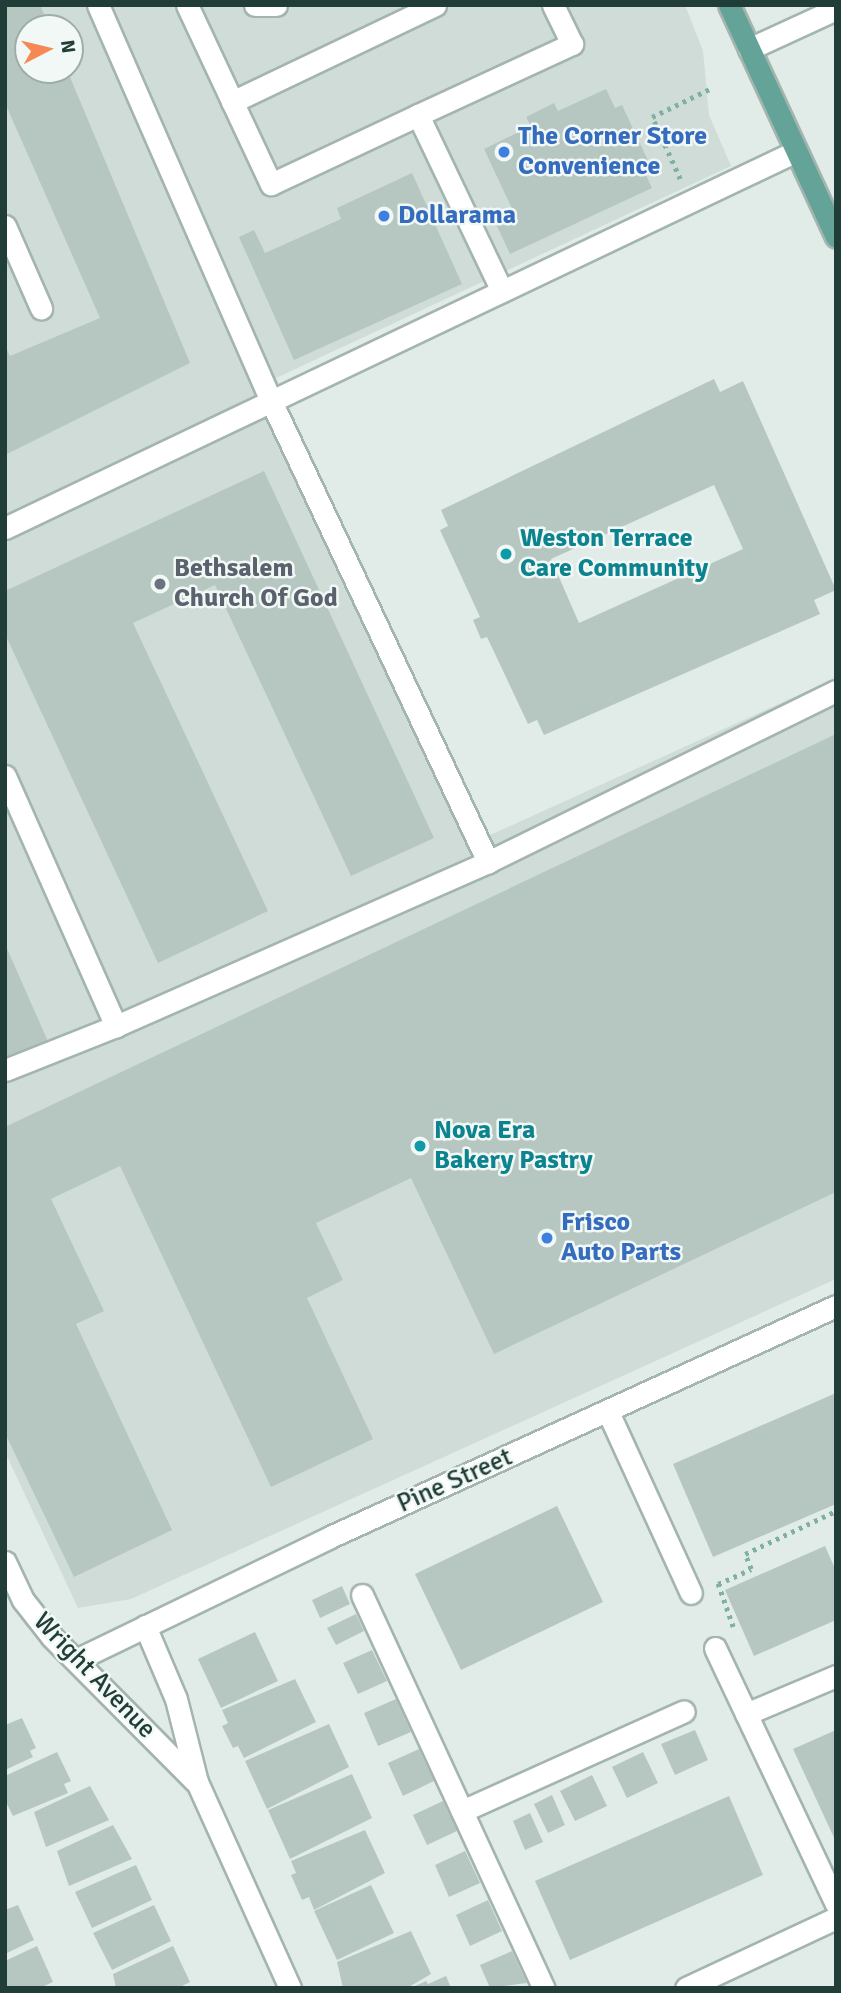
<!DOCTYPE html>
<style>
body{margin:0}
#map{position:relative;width:841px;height:1993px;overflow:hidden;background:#e1ece8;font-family:Signika,sans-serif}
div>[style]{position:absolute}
.built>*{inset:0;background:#cfdcd7}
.building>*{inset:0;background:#b6c7c1}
.path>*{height:4.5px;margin-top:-2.25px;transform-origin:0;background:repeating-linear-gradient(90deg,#80b0a5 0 3.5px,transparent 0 8.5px)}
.roads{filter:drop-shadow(2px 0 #a4b4af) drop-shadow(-2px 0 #a4b4af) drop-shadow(0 2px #a4b4af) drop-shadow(0 -2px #a4b4af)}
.minor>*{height:21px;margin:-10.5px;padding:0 10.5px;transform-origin:10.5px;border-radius:10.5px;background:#fff}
.major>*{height:21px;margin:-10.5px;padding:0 10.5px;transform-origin:10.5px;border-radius:10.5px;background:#64a397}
.dots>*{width:19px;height:19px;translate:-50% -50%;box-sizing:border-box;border:4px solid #f1f8f5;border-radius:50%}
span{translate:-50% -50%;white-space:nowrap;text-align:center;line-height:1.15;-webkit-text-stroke:5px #f1f8f5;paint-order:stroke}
.shop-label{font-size:26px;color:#366cbe;font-weight:700}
.left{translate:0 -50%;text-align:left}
.culture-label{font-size:26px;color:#0d838f;font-weight:700}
.worship-label{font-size:26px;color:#5b616d;font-weight:700}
.street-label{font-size:26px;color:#213d37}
.frame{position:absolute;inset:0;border:7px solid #213d37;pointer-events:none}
.north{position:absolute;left:14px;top:14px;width:70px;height:70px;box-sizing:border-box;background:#f1f8f5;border:2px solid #9eada9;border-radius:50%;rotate:83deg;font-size:19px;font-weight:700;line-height:28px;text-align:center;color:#213d37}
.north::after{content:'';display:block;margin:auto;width:24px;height:32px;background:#f68855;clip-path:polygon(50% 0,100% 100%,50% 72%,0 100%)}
</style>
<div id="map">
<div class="built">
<i style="clip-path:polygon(evenodd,5px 5px,685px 5px,703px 51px,709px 115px,731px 166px,276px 378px,475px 842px,836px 678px,836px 1279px,131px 1599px,78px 1608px,5px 1452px,5px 5px,28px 28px,70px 28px,70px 70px,28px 70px,28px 28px)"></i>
</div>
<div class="building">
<i style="clip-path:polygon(5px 5px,40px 5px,50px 28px,28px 28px,28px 70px,67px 70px,190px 363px,5px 455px,5px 346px,10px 356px,100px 318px,5px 103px)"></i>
<i style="clip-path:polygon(606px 89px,615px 108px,622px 105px,651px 167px,644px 171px,652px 188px,510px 254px,496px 224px,515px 215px,484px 149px,531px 126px,526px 117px,554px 103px,558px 111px)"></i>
<i style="clip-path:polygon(412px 173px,462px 284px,294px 360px,239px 237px,254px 230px,265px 253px,341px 219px,337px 208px)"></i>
<i style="clip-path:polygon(evenodd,714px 379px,720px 392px,743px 381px,836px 590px,814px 600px,820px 614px,544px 735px,537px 720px,528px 724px,487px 637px,481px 639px,473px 620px,480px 617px,440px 530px,448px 526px,441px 510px,714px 379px,714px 485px,743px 549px,579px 623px,551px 559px,714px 485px)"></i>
<i style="clip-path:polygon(264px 471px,434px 838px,351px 876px,215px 585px,133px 623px,268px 911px,158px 963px,5px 634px,5px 591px)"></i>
<i style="clip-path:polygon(836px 734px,836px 1192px,494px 1354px,411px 1178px,316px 1223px,343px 1280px,307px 1298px,373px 1439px,271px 1487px,120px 1166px,51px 1199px,104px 1311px,76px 1324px,172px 1530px,74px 1577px,5px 1433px,5px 1127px)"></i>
<i style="clip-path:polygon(5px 944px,50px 1046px,5px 1065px)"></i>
<i style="clip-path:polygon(836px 1393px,836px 1504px,713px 1557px,673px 1464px)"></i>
<i style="clip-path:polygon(557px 1506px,603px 1602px,461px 1670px,415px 1574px)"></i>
<i style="clip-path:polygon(825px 1546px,836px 1571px,836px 1620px,754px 1656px,725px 1590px)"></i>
<i style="clip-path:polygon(342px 1586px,350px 1604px,320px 1618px,312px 1600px)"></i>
<i style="clip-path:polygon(356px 1614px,364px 1631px,336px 1645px,327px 1628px)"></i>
<i style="clip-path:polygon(255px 1632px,278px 1681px,221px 1708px,198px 1659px)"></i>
<i style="clip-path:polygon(372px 1650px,387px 1681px,358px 1694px,343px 1663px)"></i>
<i style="clip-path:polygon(295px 1679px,316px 1722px,244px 1758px,238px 1746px,233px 1748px,222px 1726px,228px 1723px,222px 1710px)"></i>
<i style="clip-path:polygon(396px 1699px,411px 1732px,378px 1746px,364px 1713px)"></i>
<i style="clip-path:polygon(22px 1718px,36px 1748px,30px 1751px,33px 1757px,5px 1770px,5px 1725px)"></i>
<i style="clip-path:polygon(329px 1724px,349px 1767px,267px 1809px,245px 1761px)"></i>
<i style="clip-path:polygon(695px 1730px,708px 1760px,675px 1775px,661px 1744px)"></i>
<i style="clip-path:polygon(836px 1730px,836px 1842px,793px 1749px)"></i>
<i style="clip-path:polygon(419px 1749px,434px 1781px,403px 1796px,388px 1763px)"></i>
<i style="clip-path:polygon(57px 1752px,71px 1781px,64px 1784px,68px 1793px,13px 1816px,5px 1800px,5px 1776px)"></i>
<i style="clip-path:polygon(643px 1752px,658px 1783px,627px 1798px,612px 1767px)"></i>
<i style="clip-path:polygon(352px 1774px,372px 1818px,290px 1859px,268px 1810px)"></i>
<i style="clip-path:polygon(592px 1775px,607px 1806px,575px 1821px,560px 1791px)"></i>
<i style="clip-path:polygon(90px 1786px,109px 1820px,46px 1847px,34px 1812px)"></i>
<i style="clip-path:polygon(552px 1795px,565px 1825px,548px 1833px,534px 1804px)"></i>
<i style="clip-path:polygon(729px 1796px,763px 1875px,570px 1960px,535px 1881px)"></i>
<i style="clip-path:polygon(443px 1801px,457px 1831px,427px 1845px,413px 1815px)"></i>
<i style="clip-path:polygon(530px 1813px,543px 1842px,525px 1850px,513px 1821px)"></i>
<i style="clip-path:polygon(113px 1825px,132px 1859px,69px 1886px,57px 1851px)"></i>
<i style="clip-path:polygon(365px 1830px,385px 1873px,314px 1910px,309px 1897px,302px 1900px,291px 1875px,296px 1873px,291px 1861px)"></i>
<i style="clip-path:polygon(465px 1851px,480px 1883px,449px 1897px,435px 1865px)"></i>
<i style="clip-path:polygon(136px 1865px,152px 1900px,92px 1928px,75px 1892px)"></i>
<i style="clip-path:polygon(371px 1885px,394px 1933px,337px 1960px,314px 1911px)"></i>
<i style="clip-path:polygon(488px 1900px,502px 1931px,470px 1946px,456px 1915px)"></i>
<i style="clip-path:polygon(18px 1905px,34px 1940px,5px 1954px,5px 1910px)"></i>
<i style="clip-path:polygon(154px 1905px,171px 1941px,112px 1970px,93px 1933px)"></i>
<i style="clip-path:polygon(411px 1931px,431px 1974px,407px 1988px,343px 1988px,337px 1962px)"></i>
<i style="clip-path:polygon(37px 1946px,53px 1982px,40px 1988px,5px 1988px,5px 1961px)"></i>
<i style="clip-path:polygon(173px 1946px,190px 1982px,178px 1988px,116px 1988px,113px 1974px)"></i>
<i style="clip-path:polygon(512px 1951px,527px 1983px,490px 1988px,480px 1965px)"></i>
<i style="clip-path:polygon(446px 1976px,451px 1988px,411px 1988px,426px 1981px,428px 1984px)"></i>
</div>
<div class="path">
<i style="left:680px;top:179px;width:68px;rotate:-114.3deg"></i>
<i style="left:652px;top:117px;width:64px;rotate:-25.8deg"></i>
<i style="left:733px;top:1627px;width:46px;rotate:-109.2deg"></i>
<i style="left:718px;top:1584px;width:36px;rotate:-24deg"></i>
<i style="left:751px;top:1569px;width:16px;rotate:-112deg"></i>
<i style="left:745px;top:1554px;width:101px;rotate:-25.3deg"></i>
</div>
<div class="roads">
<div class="minor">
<i style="left:98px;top:5px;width:432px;rotate:66.4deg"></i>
<i style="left:271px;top:401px;width:510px;rotate:64.79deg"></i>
<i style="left:187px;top:5px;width:198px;rotate:64.9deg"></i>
<i style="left:271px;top:184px;width:162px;rotate:-25.1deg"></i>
<i style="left:418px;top:115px;width:195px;rotate:64.5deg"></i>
<i style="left:255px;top:5px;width:21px"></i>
<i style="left:749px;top:49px;width:96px;rotate:-24.7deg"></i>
<i style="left:232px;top:102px;width:225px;rotate:-25.5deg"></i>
<i style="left:418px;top:115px;width:170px;rotate:-24.8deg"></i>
<i style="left:572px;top:44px;width:43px;rotate:-116deg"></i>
<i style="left:5px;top:226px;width:90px;rotate:66.3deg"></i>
<i style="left:5px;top:528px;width:876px;rotate:-25.48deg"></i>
<i style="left:5px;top:776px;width:274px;rotate:66.1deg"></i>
<i style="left:116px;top:1026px;width:407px;rotate:-23.8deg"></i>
<i style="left:488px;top:862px;width:388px;rotate:-26.2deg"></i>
<i style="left:5px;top:1070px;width:119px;rotate:-21.6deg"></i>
<i style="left:608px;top:1412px;width:199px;rotate:65.4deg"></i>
<i style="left:5px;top:1562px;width:42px;rotate:64.7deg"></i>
<i style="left:23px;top:1600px;width:47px;rotate:51.9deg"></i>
<i style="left:52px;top:1637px;width:203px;rotate:45.2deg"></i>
<i style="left:362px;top:1595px;width:433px;rotate:65.2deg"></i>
<i style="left:145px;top:1626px;width:79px;rotate:67deg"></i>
<i style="left:176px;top:1699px;width:86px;rotate:75.8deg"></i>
<i style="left:197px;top:1782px;width:226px;rotate:65.7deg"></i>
<i style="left:715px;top:1648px;width:283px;rotate:64.7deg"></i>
<i style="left:76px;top:1660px;width:282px;rotate:-25.8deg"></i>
<i style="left:330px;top:1537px;width:556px;rotate:-24.54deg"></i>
<i style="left:746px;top:1714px;width:98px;rotate:-22.9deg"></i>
<i style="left:462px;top:1811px;width:243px;rotate:-24.2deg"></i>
<i style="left:686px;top:1988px;width:166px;rotate:-25deg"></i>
</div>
<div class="major">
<i style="left:729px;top:5px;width:255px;rotate:65.2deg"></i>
</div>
</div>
<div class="dots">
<i style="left:504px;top:152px;background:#3f7fe0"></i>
<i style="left:384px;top:216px;background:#3f7fe0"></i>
<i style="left:506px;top:554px;background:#0f9aa8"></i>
<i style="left:160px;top:584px;background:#6b7280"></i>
<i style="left:420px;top:1146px;background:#0f9aa8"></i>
<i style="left:547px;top:1238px;background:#3f7fe0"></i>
</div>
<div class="shop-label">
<span class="left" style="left:518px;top:152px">The Corner Store<br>Convenience</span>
<span class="left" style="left:398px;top:216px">Dollarama</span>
<span class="left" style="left:561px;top:1238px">Frisco<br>Auto Parts</span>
</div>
<div class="culture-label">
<span class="left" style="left:520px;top:554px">Weston Terrace<br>Care Community</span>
<span class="left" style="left:434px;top:1146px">Nova Era<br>Bakery Pastry</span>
</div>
<div class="worship-label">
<span class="left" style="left:174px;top:584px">Bethsalem<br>Church Of God</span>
</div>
<div class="street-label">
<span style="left:455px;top:1481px;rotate:-24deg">Pine Street</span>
<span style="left:94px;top:1676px;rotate:46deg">Wright Avenue</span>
</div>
<div class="frame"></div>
<div class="north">N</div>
</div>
